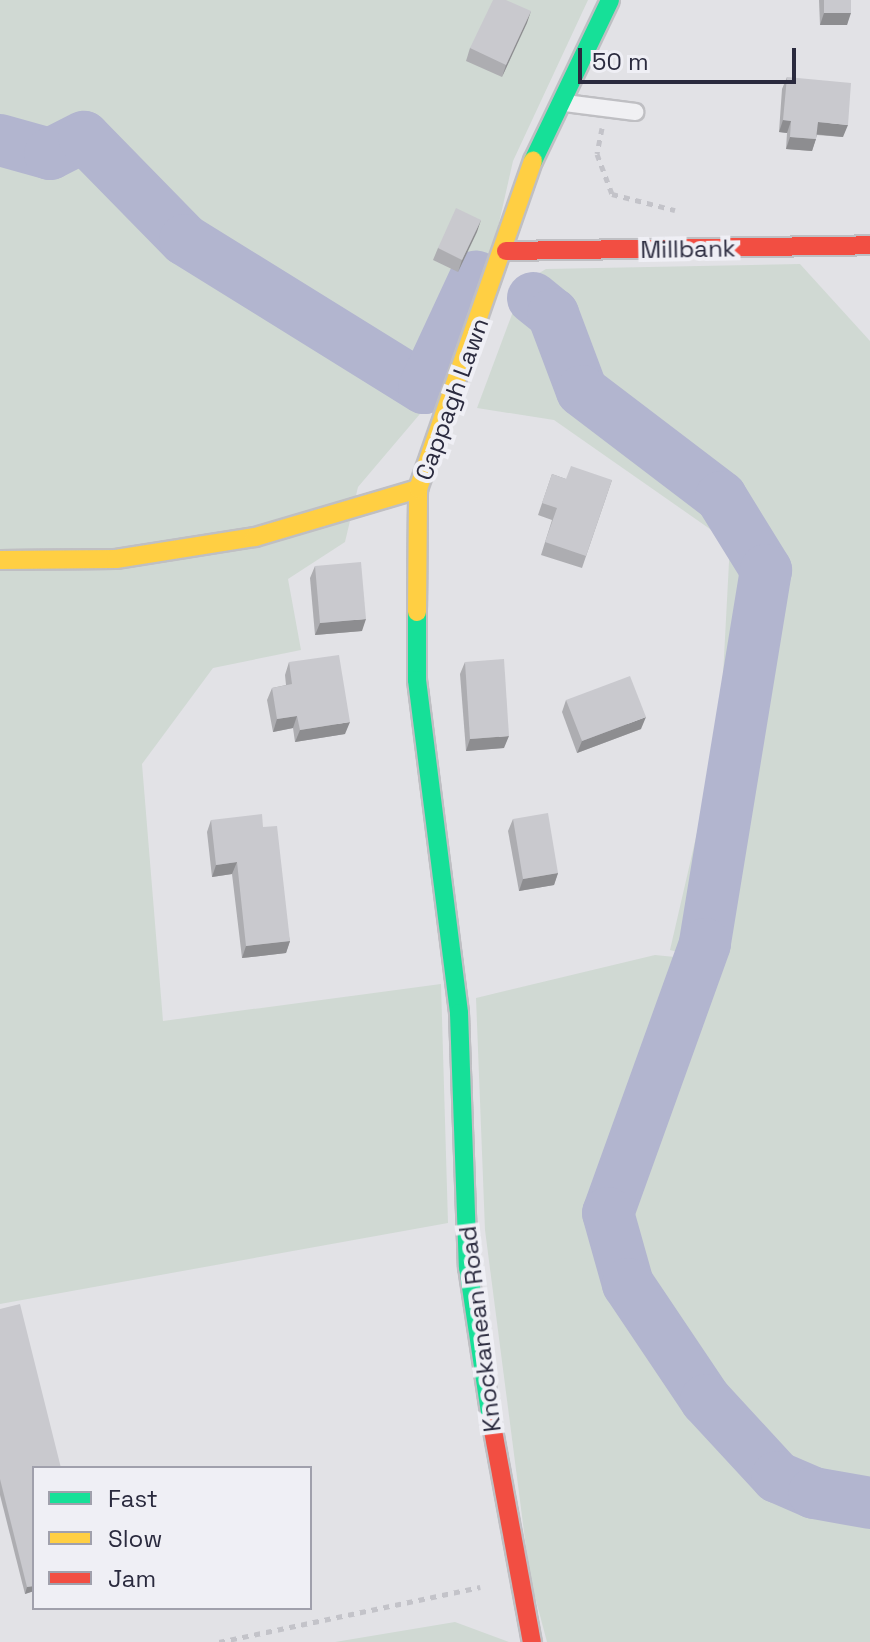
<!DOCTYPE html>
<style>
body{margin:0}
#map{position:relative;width:870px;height:1642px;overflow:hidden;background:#e2e2e6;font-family:"Space Grotesk",sans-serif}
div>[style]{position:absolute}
.green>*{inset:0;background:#d0d9d3}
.river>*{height:52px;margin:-26px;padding:0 26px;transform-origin:26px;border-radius:26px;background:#b2b5cf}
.path>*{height:5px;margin-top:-2.5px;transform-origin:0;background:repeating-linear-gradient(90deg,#c3c3c9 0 6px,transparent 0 12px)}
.roads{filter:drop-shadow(2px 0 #bfbfc3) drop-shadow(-2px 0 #bfbfc3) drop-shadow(0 2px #bfbfc3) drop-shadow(0 -2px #bfbfc3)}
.lane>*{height:16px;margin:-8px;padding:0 8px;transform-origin:8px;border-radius:8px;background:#f0f0f3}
.fast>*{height:18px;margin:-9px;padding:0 9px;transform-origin:9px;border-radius:9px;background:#16e098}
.slow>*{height:18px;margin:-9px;padding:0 9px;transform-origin:9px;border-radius:9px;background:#ffcf43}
.jam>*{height:18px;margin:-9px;padding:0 9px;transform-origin:9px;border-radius:9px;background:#f24e42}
.wall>*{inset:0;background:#adadb1}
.shaded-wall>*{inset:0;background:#8d8d90}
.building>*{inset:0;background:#c9c9ce}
span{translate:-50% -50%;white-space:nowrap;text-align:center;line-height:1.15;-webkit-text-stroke:8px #efeff5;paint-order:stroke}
.street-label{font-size:24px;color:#2a2a3e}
.legend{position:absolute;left:32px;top:1466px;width:280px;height:144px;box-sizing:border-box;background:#efeff5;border:2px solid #a0a0ac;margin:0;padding:10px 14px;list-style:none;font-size:24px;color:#2a2a3e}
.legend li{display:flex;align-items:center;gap:16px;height:40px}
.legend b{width:40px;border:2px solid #a0a0ac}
.scale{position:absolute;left:578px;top:48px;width:218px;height:36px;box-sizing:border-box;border:4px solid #2a2a3e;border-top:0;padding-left:10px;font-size:24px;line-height:28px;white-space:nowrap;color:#2a2a3e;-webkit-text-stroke:6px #efeff5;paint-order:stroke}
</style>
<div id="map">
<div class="green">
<i style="clip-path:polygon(0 0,588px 0,513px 161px,484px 289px,425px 408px,358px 487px,345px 542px,288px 579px,301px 650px,213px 668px,142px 764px,163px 1021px,441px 984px,448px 1223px,0 1304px)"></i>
<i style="clip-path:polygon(800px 264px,870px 341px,870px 1642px,547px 1642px,530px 1578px,485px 1230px,476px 998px,655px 955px,714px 961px,670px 950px,720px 733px,730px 543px,554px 420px,477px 408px,524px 282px,546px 269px)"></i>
<i style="clip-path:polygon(455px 1622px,509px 1642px,335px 1642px)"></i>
</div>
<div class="river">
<i style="left:0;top:140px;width:52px;rotate:15.6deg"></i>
<i style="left:50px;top:154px;width:38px;rotate:-27deg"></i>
<i style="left:84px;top:137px;width:144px;rotate:45.6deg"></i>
<i style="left:185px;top:240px;width:281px;rotate:31.8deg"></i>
<i style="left:424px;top:388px;width:123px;rotate:-65.1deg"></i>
<i style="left:533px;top:298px;width:26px;rotate:39deg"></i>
<i style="left:553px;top:314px;width:82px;rotate:69.4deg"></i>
<i style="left:582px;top:391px;width:175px;rotate:37.3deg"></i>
<i style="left:721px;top:497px;width:86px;rotate:58.3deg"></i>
<i style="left:766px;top:570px;width:379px;rotate:99.3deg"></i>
<i style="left:705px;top:944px;width:286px;rotate:109.8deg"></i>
<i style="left:608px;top:1213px;width:74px;rotate:74.3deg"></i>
<i style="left:628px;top:1284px;width:140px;rotate:56.1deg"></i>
<i style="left:706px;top:1400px;width:105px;rotate:47.3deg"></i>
<i style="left:777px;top:1477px;width:40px;rotate:23.4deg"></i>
<i style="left:814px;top:1493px;width:57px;rotate:10.1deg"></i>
</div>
<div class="path">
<i style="left:602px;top:128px;width:26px;rotate:101deg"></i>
<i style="left:597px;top:154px;width:43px;rotate:69.4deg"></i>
<i style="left:612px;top:194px;width:65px;rotate:14.3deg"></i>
<i style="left:219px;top:1642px;width:267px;rotate:-11.9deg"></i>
</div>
<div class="roads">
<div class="lane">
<i style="left:565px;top:103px;width:71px;rotate:7.3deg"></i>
</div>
<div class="fast">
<i style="left:533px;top:161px;width:178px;rotate:-64.4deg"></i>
<i style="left:417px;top:612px;width:68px;rotate:90deg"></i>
<i style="left:417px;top:680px;width:336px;rotate:82.8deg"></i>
<i style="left:459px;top:1013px;width:254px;rotate:88deg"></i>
<i style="left:468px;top:1267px;width:160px;rotate:81.4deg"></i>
</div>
<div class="slow">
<i style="left:0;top:560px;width:116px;rotate:-0.5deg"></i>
<i style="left:116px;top:559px;width:141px;rotate:-9deg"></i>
<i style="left:255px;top:537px;width:170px;rotate:-16.4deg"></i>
<i style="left:417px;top:612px;width:123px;rotate:-89.5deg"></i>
<i style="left:418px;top:489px;width:348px;rotate:-70.7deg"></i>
</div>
<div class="jam">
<i style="left:506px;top:251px;width:364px;rotate:-0.9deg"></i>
<i style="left:492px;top:1425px;width:221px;rotate:79.6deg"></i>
</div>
</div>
<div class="wall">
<i style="clip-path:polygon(819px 0,851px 0,847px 25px,820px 25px)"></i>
<i style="clip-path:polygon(531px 11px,502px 77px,466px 61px,470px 48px)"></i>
<i style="clip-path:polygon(787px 77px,843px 137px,817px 135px,812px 151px,786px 149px,787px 133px,779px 132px,782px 89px)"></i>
<i style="clip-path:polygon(481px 220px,458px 272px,433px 260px,438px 248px)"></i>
<i style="clip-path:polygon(552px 474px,566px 479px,612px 480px,582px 568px,541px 555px,552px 520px,538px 515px)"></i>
<i style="clip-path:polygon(315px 566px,362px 631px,315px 635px,310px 578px)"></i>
<i style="clip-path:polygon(289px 662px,345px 734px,295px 742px,293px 728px,273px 732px,267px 700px,272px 688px,286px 685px,285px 675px)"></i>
<i style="clip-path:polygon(465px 662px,504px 748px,466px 751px,460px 674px)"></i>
<i style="clip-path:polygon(566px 700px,641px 729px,577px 753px,562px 712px)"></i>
<i style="clip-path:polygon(513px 819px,558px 873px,554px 885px,519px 891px,508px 831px)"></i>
<i style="clip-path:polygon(211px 820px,263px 827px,290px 941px,286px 953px,242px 958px,232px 874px,212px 877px,207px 832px)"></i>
<i style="clip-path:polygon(0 1309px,34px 1591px,25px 1594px,0 1495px)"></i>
</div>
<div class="shaded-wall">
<i style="clip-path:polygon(531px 11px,527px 23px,502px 77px,506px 65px)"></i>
<i style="clip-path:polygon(824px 13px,851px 13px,847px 25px,820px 25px)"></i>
<i style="clip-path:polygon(783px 120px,791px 121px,787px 133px,779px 132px)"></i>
<i style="clip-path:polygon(818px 122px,848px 125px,843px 137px,813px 134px)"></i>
<i style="clip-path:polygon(790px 137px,816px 139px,812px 151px,786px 149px)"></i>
<i style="clip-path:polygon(481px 220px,477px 232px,458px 272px,462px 260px)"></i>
<i style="clip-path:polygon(366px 619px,362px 631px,315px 635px,320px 623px)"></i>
<i style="clip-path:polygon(297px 716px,293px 728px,273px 732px,277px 719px)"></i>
<i style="clip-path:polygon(646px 717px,641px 729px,577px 753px,582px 741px)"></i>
<i style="clip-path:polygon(350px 722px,345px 734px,295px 742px,300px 730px)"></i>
<i style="clip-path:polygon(509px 736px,504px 748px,466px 751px,470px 739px)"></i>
<i style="clip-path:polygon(237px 862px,232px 874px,212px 877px,216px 865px)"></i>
<i style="clip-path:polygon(558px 873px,554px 885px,519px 891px,523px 879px)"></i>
<i style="clip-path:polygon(290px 941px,286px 953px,242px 958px,246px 946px)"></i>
<i style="clip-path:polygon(34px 1586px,34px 1591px,25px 1594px,27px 1587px)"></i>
</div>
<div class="building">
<i style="clip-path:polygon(493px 0,506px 0,531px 11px,506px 65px,470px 48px)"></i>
<i style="clip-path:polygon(824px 0,851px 0,851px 13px,824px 13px)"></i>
<i style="clip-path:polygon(787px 77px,851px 83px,848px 125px,818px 122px,816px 139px,790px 137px,791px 121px,783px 120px)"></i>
<i style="clip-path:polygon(456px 208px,481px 220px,462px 260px,438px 248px)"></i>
<i style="clip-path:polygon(571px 466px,612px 480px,586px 556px,545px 542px,557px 508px,542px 503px,552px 474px,566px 479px)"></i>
<i style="clip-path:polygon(361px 562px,366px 619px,320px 623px,315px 566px)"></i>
<i style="clip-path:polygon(339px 655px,350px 722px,300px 730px,297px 716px,277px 719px,272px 688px,292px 684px,289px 662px)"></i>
<i style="clip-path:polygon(504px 659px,509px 736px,470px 739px,465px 662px)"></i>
<i style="clip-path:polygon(630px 676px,646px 717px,582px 741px,566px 700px)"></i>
<i style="clip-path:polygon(548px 813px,558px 873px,523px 879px,513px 819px)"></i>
<i style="clip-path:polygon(262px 814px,263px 827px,277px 826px,290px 941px,246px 946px,237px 862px,216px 865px,211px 820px)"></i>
<i style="clip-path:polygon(20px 1304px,61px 1468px,34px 1468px,34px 1586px,27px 1587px,0 1479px,0 1309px)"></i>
</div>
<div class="street-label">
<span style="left:688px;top:249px;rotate:-1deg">Millbank</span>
<span style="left:452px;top:399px;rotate:-70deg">Cappagh Lawn</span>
<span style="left:480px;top:1329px;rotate:-97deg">Knockanean Road</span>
</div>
<ul class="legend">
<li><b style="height:10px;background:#16e098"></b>Fast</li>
<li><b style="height:10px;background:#ffcf43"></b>Slow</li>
<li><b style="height:10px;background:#f24e42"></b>Jam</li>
</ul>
<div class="scale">50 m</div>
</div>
